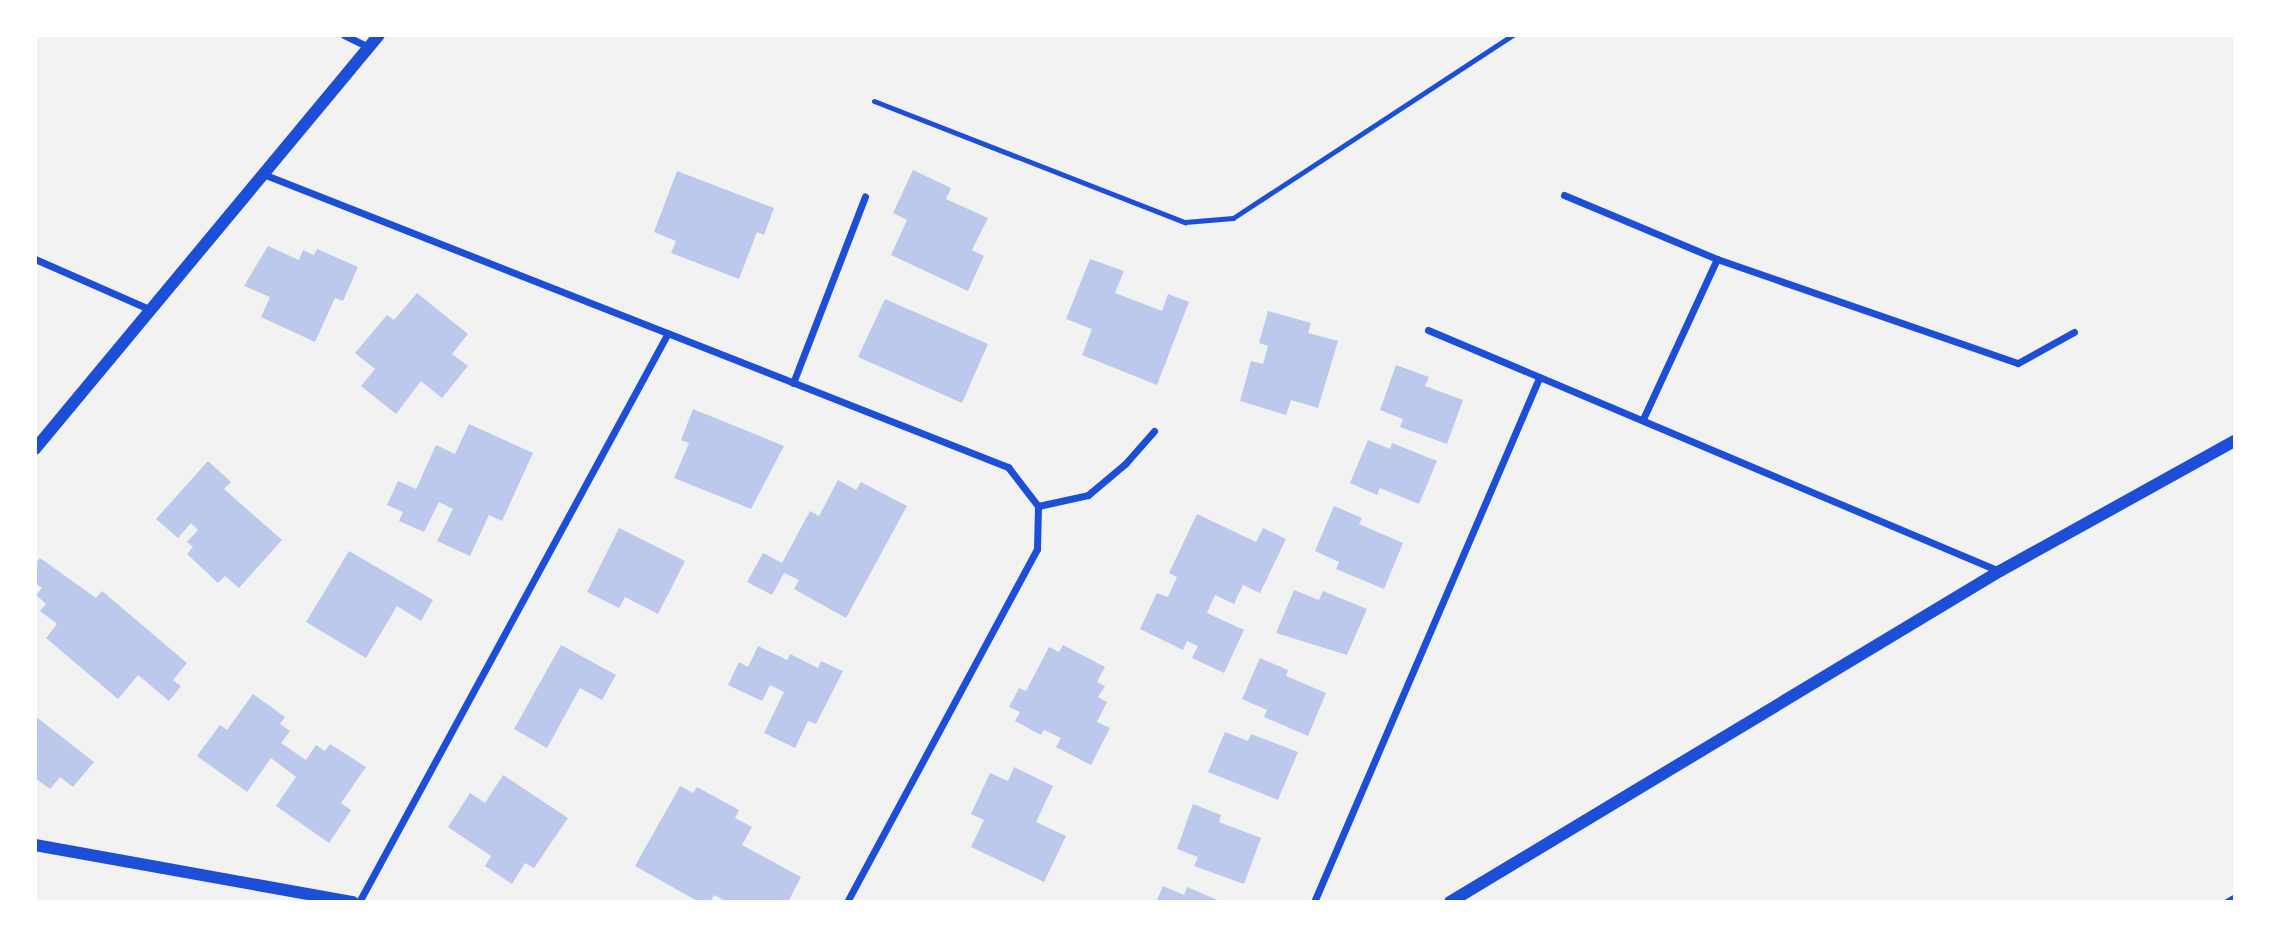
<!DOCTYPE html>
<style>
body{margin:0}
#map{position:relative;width:2270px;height:937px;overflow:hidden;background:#f2f2f2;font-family:Overpass,sans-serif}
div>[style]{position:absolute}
.building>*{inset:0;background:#bdc9ec}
.path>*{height:4.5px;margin:-2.25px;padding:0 2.25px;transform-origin:2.25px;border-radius:2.25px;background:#1d4ed8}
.service>*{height:5px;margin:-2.5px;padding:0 2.5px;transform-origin:2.5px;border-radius:2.5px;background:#1d4ed8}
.minor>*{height:7px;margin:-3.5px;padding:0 3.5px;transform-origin:3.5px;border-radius:3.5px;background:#1d4ed8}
.tertiary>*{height:12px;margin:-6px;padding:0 6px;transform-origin:6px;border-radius:6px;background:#1d4ed8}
span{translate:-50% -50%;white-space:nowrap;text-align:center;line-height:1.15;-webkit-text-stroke:6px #fff;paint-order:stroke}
.frame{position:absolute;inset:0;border:37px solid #fff;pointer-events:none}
</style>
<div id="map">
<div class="building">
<i style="clip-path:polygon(913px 170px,951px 188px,946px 199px,988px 218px,972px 250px,984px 256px,968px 291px,891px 255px,907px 220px,893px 213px)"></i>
<i style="clip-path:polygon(677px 171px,774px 208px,764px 235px,757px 232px,739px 279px,671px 253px,676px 241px,654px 232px)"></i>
<i style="clip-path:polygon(268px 246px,299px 260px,303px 250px,314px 255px,317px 249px,358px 267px,343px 301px,335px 298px,315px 342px,261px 317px,270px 297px,244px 286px)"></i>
<i style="clip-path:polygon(1090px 259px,1124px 271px,1115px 293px,1162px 311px,1168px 294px,1189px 302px,1157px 385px,1082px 355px,1092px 329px,1066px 319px)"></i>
<i style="clip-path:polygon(417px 293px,468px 334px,452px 354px,468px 366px,442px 398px,421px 381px,396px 414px,361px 386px,375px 369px,355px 353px,387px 315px,394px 320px)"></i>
<i style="clip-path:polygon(885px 299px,988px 344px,962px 403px,858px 357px)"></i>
<i style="clip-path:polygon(1268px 311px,1311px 323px,1308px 333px,1338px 341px,1318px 408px,1291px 400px,1286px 415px,1240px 401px,1251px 361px,1263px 364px,1268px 346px,1259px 343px)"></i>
<i style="clip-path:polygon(1396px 365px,1429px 377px,1425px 386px,1463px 400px,1447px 444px,1400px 427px,1403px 419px,1380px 410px)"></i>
<i style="clip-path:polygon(693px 409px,784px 446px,751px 509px,674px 478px,689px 443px,681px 440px)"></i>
<i style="clip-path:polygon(469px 424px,533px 453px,502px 521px,489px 515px,470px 556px,437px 541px,453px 509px,439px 502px,424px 532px,399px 521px,403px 512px,387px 505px,398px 481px,416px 489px,436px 445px,455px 454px)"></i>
<i style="clip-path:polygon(1368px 440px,1390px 449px,1392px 443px,1437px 461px,1419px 504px,1380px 488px,1377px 495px,1350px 483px)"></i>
<i style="clip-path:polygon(208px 461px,231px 482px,224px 489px,282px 540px,239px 588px,225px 576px,218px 583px,187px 554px,193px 547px,187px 542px,198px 530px,191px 523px,178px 538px,156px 519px)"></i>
<i style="clip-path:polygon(838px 480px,856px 490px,861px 482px,907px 506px,846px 618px,794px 589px,799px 580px,784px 573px,772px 595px,747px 582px,763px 553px,782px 563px,810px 511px,819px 516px)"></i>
<i style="clip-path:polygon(1334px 506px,1362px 518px,1359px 524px,1403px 543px,1384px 589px,1336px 569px,1339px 562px,1315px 551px)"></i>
<i style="clip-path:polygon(1197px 514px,1256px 542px,1263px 528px,1286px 539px,1260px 593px,1243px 585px,1234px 604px,1215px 595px,1207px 613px,1244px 630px,1224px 673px,1192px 658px,1198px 646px,1187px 641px,1183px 650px,1140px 629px,1157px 593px,1168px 597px,1177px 577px,1169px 573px)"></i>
<i style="clip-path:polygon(619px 528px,685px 561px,658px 614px,625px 597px,619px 608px,587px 592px)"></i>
<i style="clip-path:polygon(349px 551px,433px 600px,421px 621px,397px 606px,366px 658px,306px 622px)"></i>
<i style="clip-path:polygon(40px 558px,96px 598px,102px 591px,187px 663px,173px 680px,181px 686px,169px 701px,138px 675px,118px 699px,46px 638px,57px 624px,40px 611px,46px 604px,36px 595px,42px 588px,35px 583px,35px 564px)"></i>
<i style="clip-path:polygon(1294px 590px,1319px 600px,1323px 591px,1367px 609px,1347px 655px,1276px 633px)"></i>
<i style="clip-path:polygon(561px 645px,616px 675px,602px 700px,580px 688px,547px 748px,514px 729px)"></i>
<i style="clip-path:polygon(1063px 645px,1105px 667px,1097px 682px,1105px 686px,1098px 697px,1107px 702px,1097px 722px,1110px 728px,1091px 765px,1056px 747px,1061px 738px,1044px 730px,1041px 735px,1015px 721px,1020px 712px,1009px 707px,1019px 688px,1026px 691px,1049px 647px,1059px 652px)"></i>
<i style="clip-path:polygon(758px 646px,787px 660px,790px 654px,818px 668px,821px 661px,843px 671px,816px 724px,808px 721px,795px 748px,764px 733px,784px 692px,770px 685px,762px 701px,728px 685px,739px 662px,748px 667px)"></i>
<i style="clip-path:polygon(1260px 658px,1288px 670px,1286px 676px,1326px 693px,1308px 736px,1264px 717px,1267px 710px,1242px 699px)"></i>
<i style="clip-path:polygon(253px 694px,285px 717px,280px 724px,290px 731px,281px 743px,306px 760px,316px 745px,325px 751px,330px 744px,366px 767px,341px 803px,351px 810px,329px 843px,276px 806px,296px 777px,271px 758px,247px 792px,197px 756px,220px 725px,227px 730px)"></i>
<i style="clip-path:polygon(35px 716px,94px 762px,73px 787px,60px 777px,50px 789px,35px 778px)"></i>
<i style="clip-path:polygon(1225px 732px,1248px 741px,1251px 734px,1298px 752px,1278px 800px,1208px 772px)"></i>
<i style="clip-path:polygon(1014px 767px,1053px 786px,1036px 822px,1066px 836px,1044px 882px,971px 847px,984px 820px,971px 814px,990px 773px,1008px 781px)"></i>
<i style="clip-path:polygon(503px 775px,568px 818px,534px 868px,525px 863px,512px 884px,485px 866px,491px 856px,448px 827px,470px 793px,485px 803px)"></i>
<i style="clip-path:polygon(680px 786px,693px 793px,697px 787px,739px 810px,735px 818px,752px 827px,742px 845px,801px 877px,788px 902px,727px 902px,714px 895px,710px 902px,699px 902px,635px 866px)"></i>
<i style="clip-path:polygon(1193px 804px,1221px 815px,1219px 822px,1261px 838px,1244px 884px,1194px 866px,1198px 857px,1177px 849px)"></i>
<i style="clip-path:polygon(1163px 886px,1184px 895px,1187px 887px,1222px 902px,1156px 902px)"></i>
</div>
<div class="path">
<i style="left:2225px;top:902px;width:12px;rotate:-31deg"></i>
</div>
<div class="service">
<i style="left:874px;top:101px;width:334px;rotate:21.3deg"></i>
<i style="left:1185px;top:222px;width:48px;rotate:-4.8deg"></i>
<i style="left:1233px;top:218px;width:334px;rotate:-33.2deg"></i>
</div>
<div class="minor">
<i style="left:344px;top:35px;width:28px;rotate:26deg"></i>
<i style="left:263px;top:174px;width:801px;rotate:21.47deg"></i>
<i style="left:1008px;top:467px;width:49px;rotate:52.4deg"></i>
<i style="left:1038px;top:506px;width:43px;rotate:91.3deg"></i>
<i style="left:1037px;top:549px;width:401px;rotate:118.3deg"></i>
<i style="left:1564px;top:195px;width:166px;rotate:22.7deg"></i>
<i style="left:1717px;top:259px;width:318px;rotate:19.1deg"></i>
<i style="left:2018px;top:363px;width:64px;rotate:-29deg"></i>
<i style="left:35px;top:259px;width:127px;rotate:23.7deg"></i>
<i style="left:1428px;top:330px;width:620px;rotate:22.88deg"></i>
<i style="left:793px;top:383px;width:200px;rotate:-68.9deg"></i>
<i style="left:1643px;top:419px;width:176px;rotate:-65.2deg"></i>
<i style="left:1038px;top:506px;width:51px;rotate:-12.4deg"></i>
<i style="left:1088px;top:495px;width:48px;rotate:-40deg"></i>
<i style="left:1125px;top:464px;width:44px;rotate:-48.7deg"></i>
<i style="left:359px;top:902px;width:647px;rotate:-61.5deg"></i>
<i style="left:1314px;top:902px;width:570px;rotate:-66.76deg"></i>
</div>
<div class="tertiary">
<i style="left:35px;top:449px;width:538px;rotate:-50.28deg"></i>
<i style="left:35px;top:845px;width:323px;rotate:10.2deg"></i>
<i style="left:1450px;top:902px;width:642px;rotate:-31.04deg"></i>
<i style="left:2000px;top:571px;width:269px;rotate:-29deg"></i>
</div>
<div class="frame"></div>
</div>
